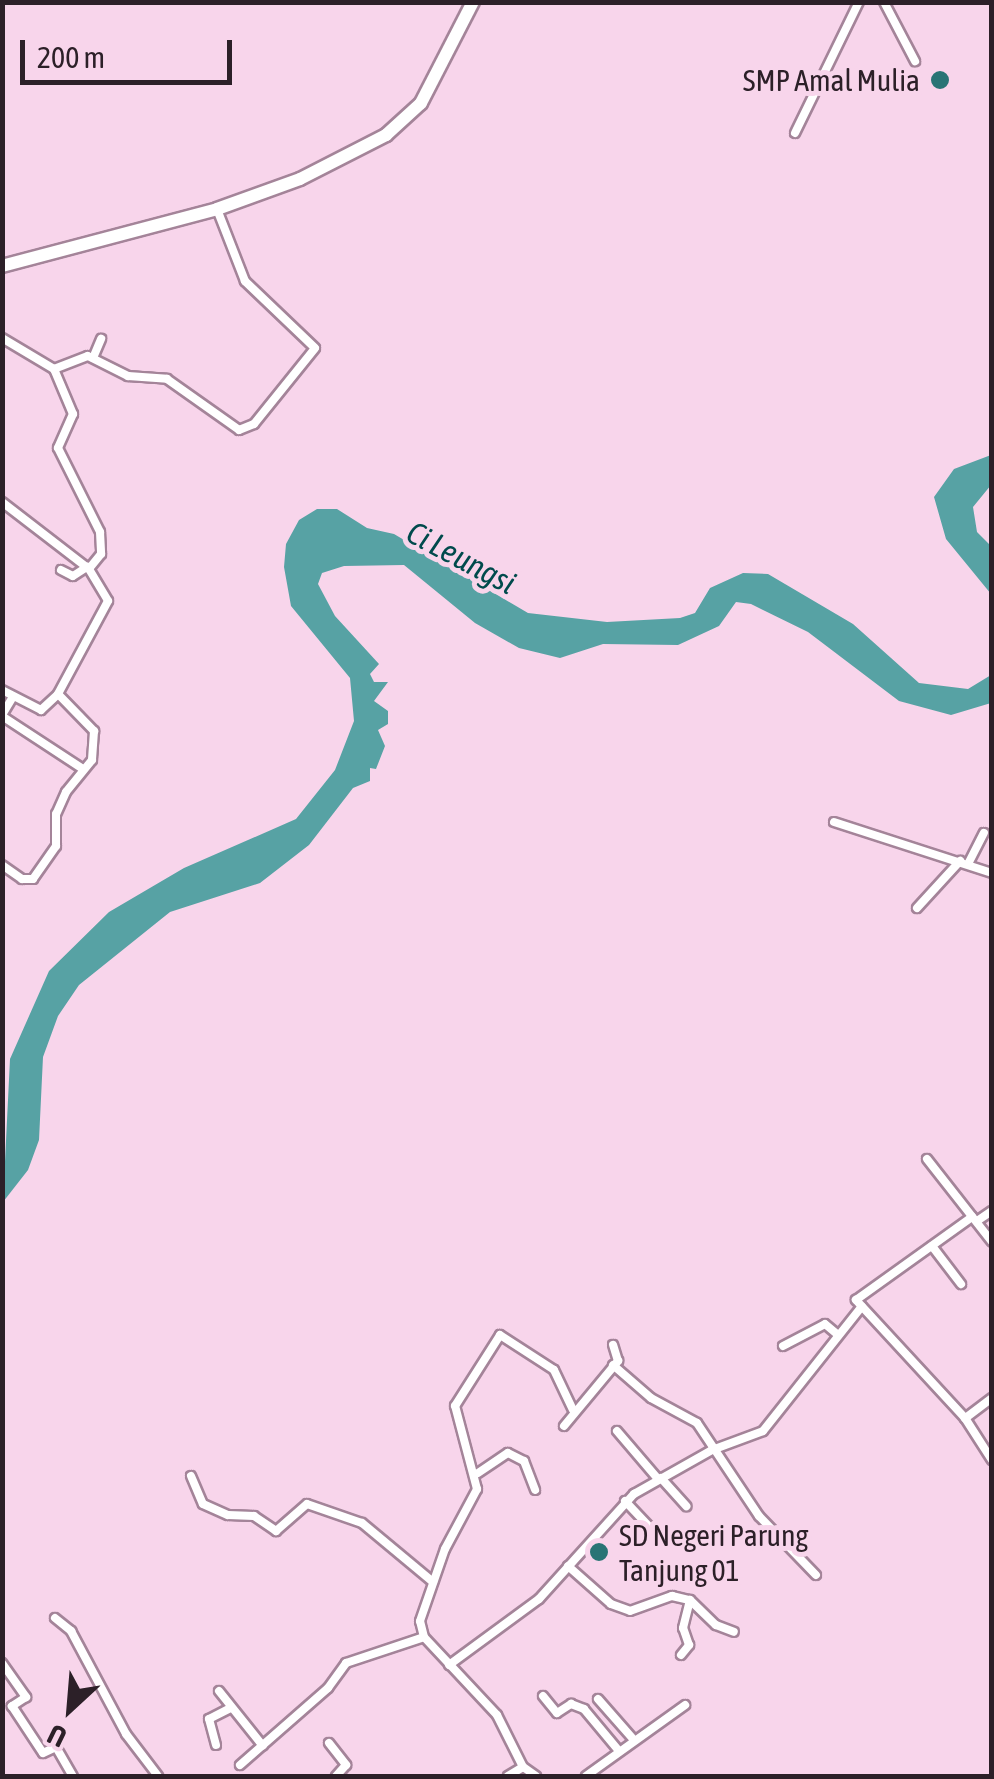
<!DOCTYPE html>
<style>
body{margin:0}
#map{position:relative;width:994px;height:1779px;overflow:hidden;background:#f8d5eb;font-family:"Asap Condensed",sans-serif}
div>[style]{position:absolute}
.water>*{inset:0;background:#57a2a4}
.roads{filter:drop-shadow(2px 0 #a48499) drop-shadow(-2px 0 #a48499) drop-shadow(0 2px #a48499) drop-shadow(0 -2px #a48499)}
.street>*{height:8px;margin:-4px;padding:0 4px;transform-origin:4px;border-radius:4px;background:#fff}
.primary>*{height:12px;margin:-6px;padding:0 6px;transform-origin:6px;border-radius:6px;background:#fff}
.dots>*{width:28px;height:28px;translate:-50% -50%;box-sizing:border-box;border:5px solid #f8d5eb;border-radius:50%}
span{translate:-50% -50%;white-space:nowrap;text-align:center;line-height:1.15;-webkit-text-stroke:10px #f8d5eb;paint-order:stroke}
.poi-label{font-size:30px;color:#2c2028}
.right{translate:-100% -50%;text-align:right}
.left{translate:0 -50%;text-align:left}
.water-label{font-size:32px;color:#004a4c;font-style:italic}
.frame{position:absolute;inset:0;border:5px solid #2c2028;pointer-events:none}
.north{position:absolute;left:20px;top:1659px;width:100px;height:100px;-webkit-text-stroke:8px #f8d5eb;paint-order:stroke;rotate:206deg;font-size:28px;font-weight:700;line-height:40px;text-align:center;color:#2c2028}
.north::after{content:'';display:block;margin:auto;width:35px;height:45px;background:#2c2028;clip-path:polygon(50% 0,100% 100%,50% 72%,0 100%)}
.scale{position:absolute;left:20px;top:40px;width:212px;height:45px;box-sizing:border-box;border:5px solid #2c2028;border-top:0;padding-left:12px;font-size:30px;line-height:35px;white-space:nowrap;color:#2c2028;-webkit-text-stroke:8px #f8d5eb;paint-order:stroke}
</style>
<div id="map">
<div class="water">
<i style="clip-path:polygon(991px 455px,991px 485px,973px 507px,977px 532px,991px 546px,991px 594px,946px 539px,934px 497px,954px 469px)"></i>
<i style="clip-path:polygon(317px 509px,337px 509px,367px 528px,394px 534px,528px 613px,607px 622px,680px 618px,695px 613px,710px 588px,743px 573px,768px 574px,853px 624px,919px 683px,968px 689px,991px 675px,991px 703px,951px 715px,899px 701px,808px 632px,751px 604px,736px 602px,719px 626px,678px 645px,603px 644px,560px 658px,519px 648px,475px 623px,404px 565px,344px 566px,322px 573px,318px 584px,335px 616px,379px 664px,370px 674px,374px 682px,388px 682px,374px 701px,388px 711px,388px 724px,378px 730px,385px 746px,376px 769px,370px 768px,370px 781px,353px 788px,309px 845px,260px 883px,170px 912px,79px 985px,58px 1016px,43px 1057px,39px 1140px,28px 1170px,3px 1202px,10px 1059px,49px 971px,109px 912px,184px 868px,296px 819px,335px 770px,354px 721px,350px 678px,291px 606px,284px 567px,286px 544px,299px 520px)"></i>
</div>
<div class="roads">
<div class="street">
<i style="left:884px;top:2px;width:67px;rotate:62.3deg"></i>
<i style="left:795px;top:133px;width:146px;rotate:-64deg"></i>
<i style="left:2px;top:338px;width:61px;rotate:30.8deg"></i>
<i style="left:54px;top:369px;width:49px;rotate:67.1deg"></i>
<i style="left:73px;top:414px;width:37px;rotate:114deg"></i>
<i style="left:58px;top:448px;width:94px;rotate:63.4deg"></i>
<i style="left:100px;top:532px;width:22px;rotate:87deg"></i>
<i style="left:101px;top:554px;width:19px;rotate:129deg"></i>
<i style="left:93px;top:358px;width:21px;rotate:-67deg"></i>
<i style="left:54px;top:369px;width:36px;rotate:-21deg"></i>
<i style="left:88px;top:356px;width:45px;rotate:26.6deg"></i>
<i style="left:128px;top:376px;width:39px;rotate:4deg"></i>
<i style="left:167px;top:379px;width:88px;rotate:35.3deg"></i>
<i style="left:239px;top:430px;width:16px;rotate:-22deg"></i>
<i style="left:254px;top:424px;width:97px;rotate:-51.2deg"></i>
<i style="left:315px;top:348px;width:97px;rotate:-136.3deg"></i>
<i style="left:245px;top:281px;width:77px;rotate:-111.3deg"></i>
<i style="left:2px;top:502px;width:110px;rotate:37.6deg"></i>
<i style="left:89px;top:569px;width:37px;rotate:59deg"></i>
<i style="left:108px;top:601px;width:106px;rotate:118.3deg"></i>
<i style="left:58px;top:694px;width:52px;rotate:45.8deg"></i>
<i style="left:94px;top:731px;width:29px;rotate:94deg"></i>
<i style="left:92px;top:760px;width:41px;rotate:129.1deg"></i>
<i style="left:66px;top:792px;width:24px;rotate:114deg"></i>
<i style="left:56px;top:814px;width:32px;rotate:90deg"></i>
<i style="left:56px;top:846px;width:40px;rotate:124.9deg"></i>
<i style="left:33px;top:879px;width:11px;rotate:180deg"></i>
<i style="left:22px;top:879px;width:24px;rotate:-145deg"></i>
<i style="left:61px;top:570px;width:13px;rotate:27deg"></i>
<i style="left:73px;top:576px;width:17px;rotate:-33deg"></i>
<i style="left:2px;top:690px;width:44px;rotate:27.1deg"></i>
<i style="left:41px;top:710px;width:23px;rotate:-43deg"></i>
<i style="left:2px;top:715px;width:21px;rotate:-59deg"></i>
<i style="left:2px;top:716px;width:97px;rotate:33.2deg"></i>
<i style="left:834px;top:822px;width:166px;rotate:17.9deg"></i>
<i style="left:968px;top:864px;width:35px;rotate:-63deg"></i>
<i style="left:917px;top:908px;width:64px;rotate:-47.5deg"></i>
<i style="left:927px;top:1159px;width:105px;rotate:51.9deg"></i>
<i style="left:977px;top:1221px;width:18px;rotate:-34deg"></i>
<i style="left:932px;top:1246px;width:48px;rotate:52.7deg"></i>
<i style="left:783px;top:1346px;width:47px;rotate:-27.6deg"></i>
<i style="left:825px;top:1324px;width:16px;rotate:40deg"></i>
<i style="left:613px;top:1365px;width:50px;rotate:41deg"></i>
<i style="left:651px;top:1398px;width:52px;rotate:28.5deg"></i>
<i style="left:697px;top:1423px;width:112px;rotate:56.3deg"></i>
<i style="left:759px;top:1516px;width:82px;rotate:46deg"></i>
<i style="left:992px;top:1398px;width:34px;rotate:143deg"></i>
<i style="left:965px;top:1418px;width:50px;rotate:57.3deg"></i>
<i style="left:965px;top:1418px;width:161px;rotate:-132.7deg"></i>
<i style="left:856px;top:1300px;width:143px;rotate:-35.6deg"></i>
<i style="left:564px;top:1426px;width:85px;rotate:-50.3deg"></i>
<i style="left:618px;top:1361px;width:17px;rotate:-107deg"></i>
<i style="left:617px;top:1431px;width:63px;rotate:49.5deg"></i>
<i style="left:478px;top:1473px;width:36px;rotate:-34deg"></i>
<i style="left:508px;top:1453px;width:18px;rotate:27deg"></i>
<i style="left:524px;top:1461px;width:31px;rotate:69deg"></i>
<i style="left:191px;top:1476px;width:30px;rotate:67deg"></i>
<i style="left:203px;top:1504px;width:27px;rotate:24deg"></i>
<i style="left:228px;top:1515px;width:26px;rotate:2deg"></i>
<i style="left:254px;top:1516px;width:27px;rotate:34deg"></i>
<i style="left:276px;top:1531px;width:41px;rotate:-41.1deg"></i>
<i style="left:307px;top:1504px;width:58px;rotate:19.1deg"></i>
<i style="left:362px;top:1523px;width:92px;rotate:39.7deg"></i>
<i style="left:661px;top:1478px;width:38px;rotate:48deg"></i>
<i style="left:625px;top:1501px;width:54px;rotate:46.5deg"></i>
<i style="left:568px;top:1566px;width:57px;rotate:41.5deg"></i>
<i style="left:611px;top:1604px;width:20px;rotate:20deg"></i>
<i style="left:630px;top:1611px;width:45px;rotate:-19.7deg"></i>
<i style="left:672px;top:1596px;width:18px;rotate:13deg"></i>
<i style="left:55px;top:1618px;width:21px;rotate:39deg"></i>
<i style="left:71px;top:1631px;width:117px;rotate:61.9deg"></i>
<i style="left:126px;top:1734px;width:53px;rotate:52.7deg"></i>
<i style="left:681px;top:1655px;width:13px;rotate:-51deg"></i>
<i style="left:689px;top:1645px;width:18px;rotate:-109deg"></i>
<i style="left:683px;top:1628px;width:29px;rotate:-76deg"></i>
<i style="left:690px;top:1600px;width:36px;rotate:44deg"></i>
<i style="left:716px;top:1625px;width:19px;rotate:21deg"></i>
<i style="left:2px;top:1663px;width:42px;rotate:54.8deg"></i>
<i style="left:26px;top:1697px;width:17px;rotate:147deg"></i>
<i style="left:12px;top:1706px;width:56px;rotate:56.6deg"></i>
<i style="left:43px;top:1753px;width:14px;rotate:-25deg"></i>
<i style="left:56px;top:1747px;width:34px;rotate:60deg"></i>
<i style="left:449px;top:1665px;width:112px;rotate:-36.3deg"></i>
<i style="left:539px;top:1599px;width:142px;rotate:-47.9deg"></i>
<i style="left:634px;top:1494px;width:90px;rotate:-29.4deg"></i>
<i style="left:712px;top:1450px;width:54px;rotate:-20.4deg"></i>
<i style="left:763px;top:1431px;width:159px;rotate:-51.6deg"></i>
<i style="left:219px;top:1691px;width:70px;rotate:51.3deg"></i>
<i style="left:543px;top:1696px;width:22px;rotate:51deg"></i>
<i style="left:557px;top:1713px;width:17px;rotate:-33deg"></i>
<i style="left:571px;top:1704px;width:14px;rotate:21deg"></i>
<i style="left:584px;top:1709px;width:55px;rotate:50.2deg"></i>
<i style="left:598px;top:1699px;width:55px;rotate:48.7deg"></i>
<i style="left:329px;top:1743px;width:28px;rotate:52deg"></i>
<i style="left:346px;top:1765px;width:15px;rotate:132deg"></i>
<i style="left:216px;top:1745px;width:27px;rotate:-105deg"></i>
<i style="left:209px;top:1719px;width:25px;rotate:-27deg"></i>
<i style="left:240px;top:1765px;width:117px;rotate:-41.2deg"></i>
<i style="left:328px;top:1688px;width:31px;rotate:-54deg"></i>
<i style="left:346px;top:1663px;width:82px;rotate:-18.4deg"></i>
<i style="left:508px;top:1776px;width:17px;rotate:-31deg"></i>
<i style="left:536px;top:1776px;width:16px;rotate:-145deg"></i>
<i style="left:523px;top:1767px;width:58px;rotate:-116.6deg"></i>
<i style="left:497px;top:1715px;width:107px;rotate:-133.1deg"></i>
<i style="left:424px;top:1637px;width:16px;rotate:-104deg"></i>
<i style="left:420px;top:1621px;width:76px;rotate:-70.9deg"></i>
<i style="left:445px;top:1549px;width:68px;rotate:-61.9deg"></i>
<i style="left:477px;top:1489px;width:86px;rotate:-104.8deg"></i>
<i style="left:455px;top:1406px;width:84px;rotate:-57.6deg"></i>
<i style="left:500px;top:1335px;width:64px;rotate:32.9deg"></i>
<i style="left:554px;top:1370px;width:44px;rotate:64.6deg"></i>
<i style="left:586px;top:1776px;width:122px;rotate:-35.6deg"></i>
</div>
<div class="primary">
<i style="left:2px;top:266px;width:222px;rotate:-14.8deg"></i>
<i style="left:217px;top:209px;width:88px;rotate:-19.9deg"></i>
<i style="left:300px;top:179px;width:97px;rotate:-27.1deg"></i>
<i style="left:386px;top:135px;width:47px;rotate:-42.4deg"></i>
<i style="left:421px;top:103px;width:114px;rotate:-62.8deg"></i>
</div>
</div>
<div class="dots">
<i style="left:940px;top:80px;background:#297475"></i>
<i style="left:599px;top:1552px;background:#297475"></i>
</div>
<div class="poi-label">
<span class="right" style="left:920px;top:80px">SMP Amal Mulia</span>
<span class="left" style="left:619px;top:1552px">SD Negeri Parung<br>Tanjung 01</span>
</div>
<div class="water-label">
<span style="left:461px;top:558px;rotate:28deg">Ci Leungsi</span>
</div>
<div class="frame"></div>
<div class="north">U</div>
<div class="scale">200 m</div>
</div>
